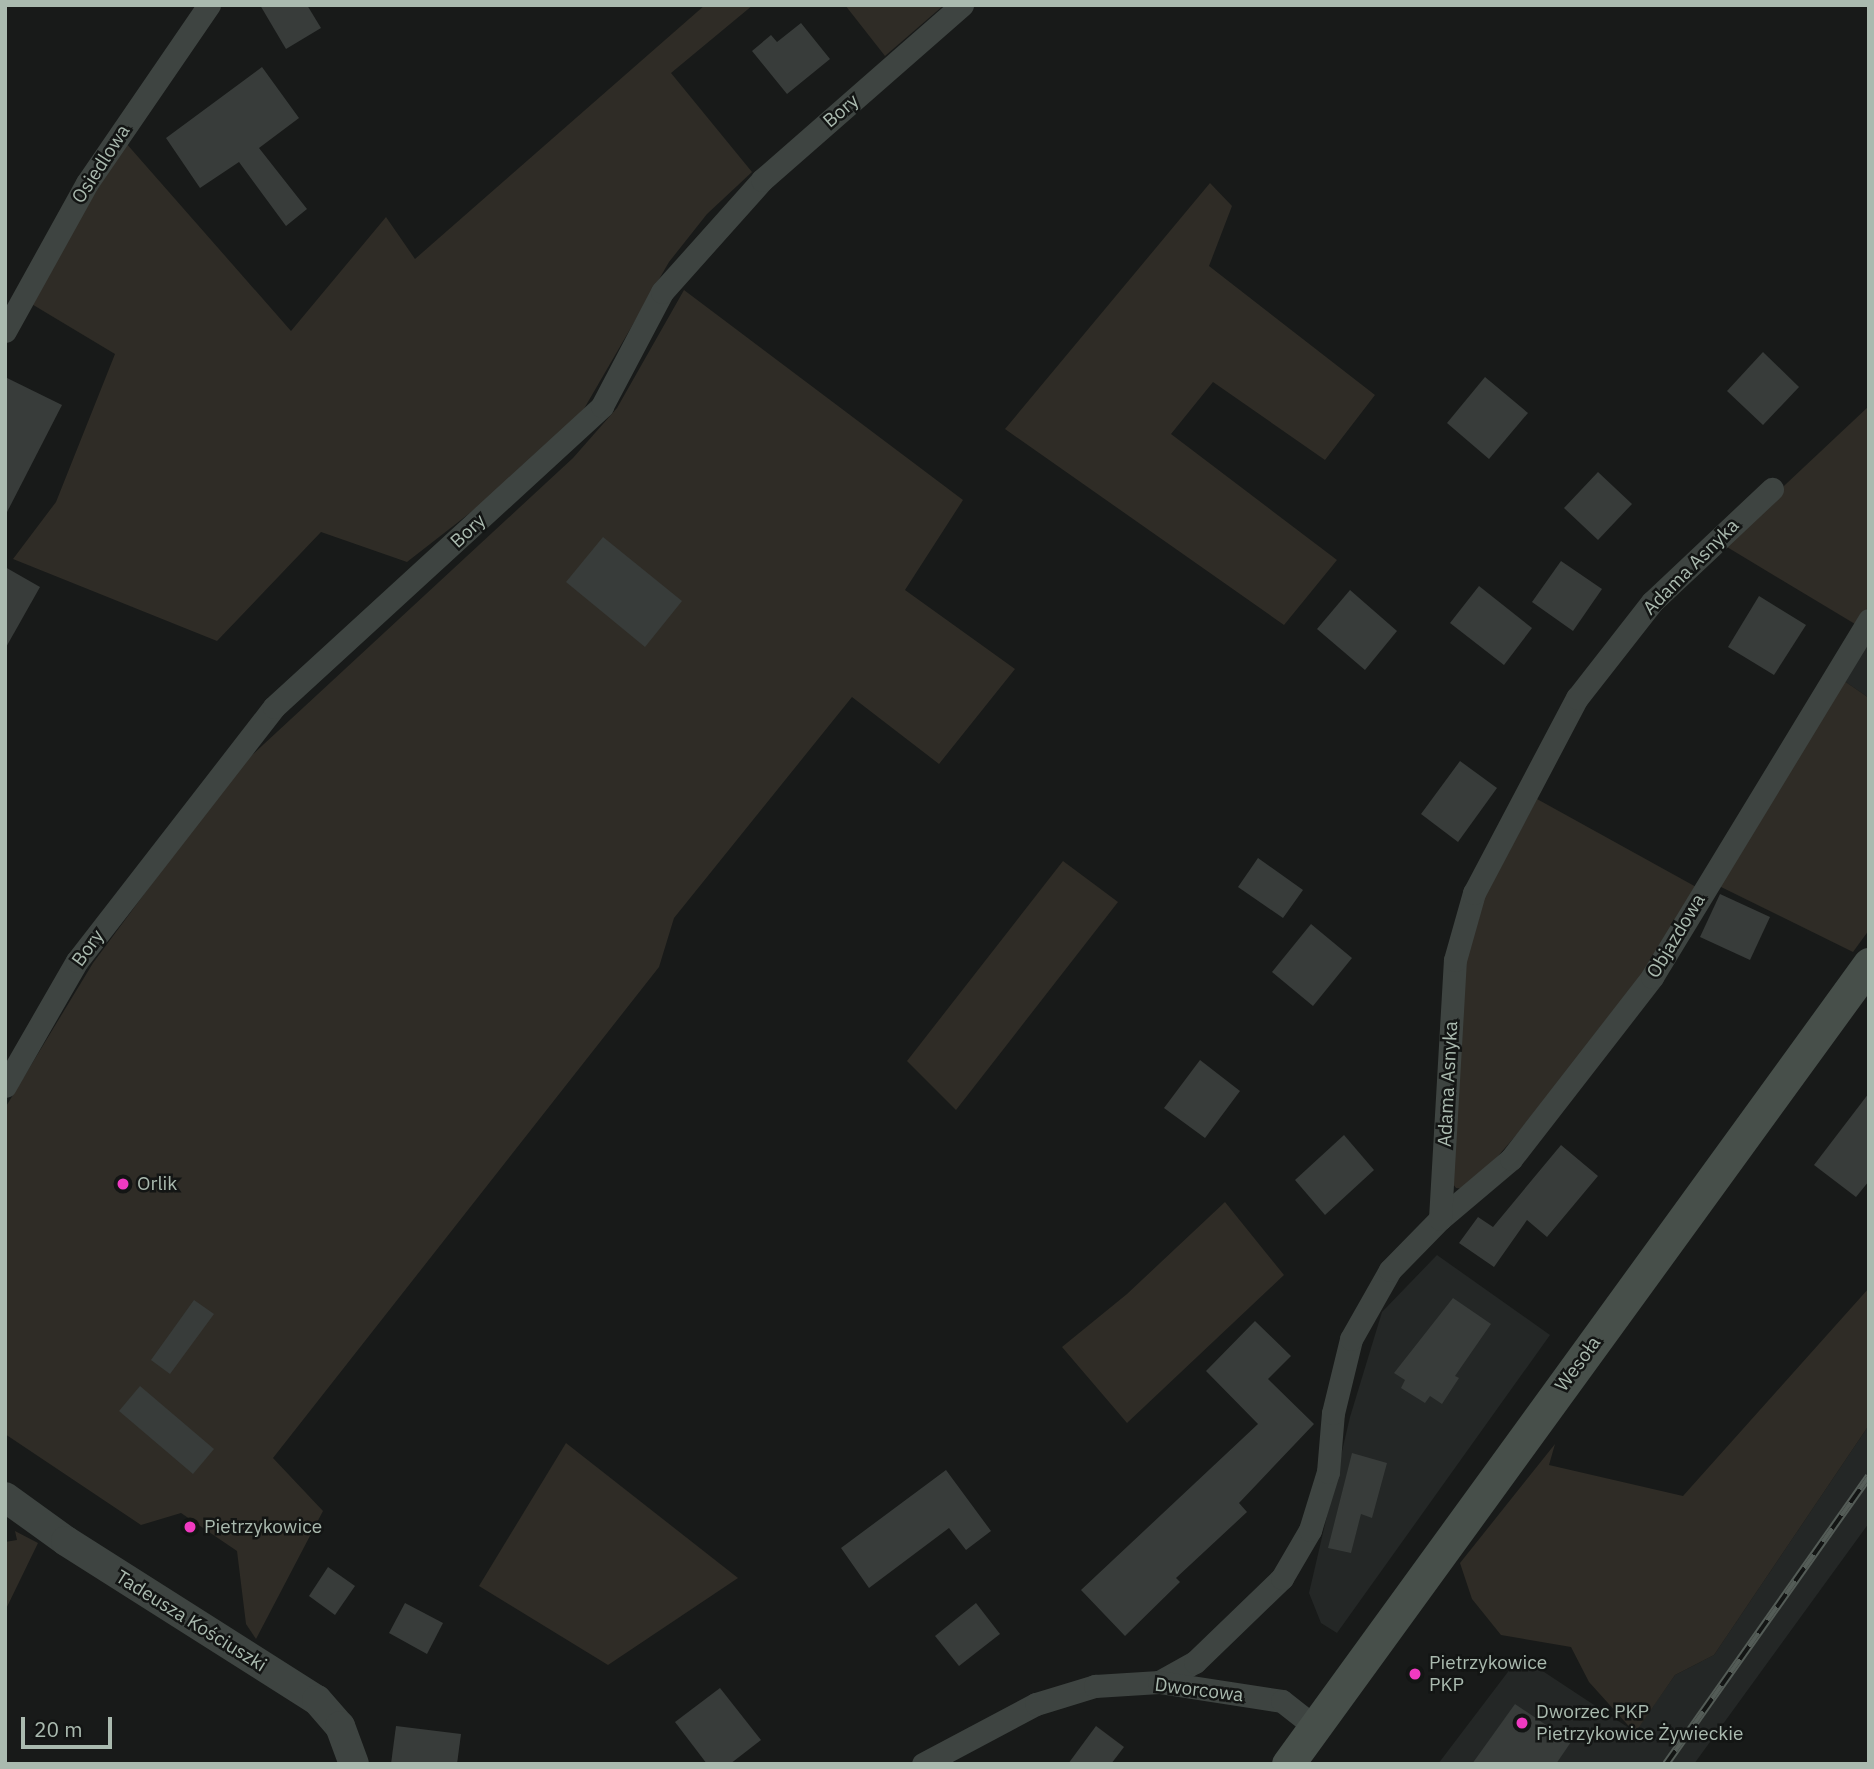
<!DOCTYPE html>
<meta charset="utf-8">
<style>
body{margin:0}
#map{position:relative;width:1874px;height:1769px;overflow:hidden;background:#181a19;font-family:"IBM Plex Sans",sans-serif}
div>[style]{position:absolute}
.built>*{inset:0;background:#242726}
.green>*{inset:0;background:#2f2c26}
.building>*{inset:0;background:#383c3a}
.minor>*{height:23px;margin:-11.5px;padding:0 11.5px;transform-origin:11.5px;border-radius:11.5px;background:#3e4441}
.tertiary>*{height:30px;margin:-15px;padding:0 15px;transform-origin:15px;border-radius:15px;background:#3e4441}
.secondary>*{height:33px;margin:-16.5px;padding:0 16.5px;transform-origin:16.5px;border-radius:16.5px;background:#474f4a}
.rail>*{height:8px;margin-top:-4px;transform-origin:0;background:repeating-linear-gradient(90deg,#131514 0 16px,#545c57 0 32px);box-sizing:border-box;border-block:2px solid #545c57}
.dots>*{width:19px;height:19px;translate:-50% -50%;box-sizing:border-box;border:4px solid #131514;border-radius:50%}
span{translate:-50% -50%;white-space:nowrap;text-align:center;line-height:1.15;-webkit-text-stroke:5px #131514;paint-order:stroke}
.street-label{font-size:19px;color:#aabaaf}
.poi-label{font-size:19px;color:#aabaaf}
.left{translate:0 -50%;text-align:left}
.frame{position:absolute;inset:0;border:7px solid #aabaaf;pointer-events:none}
.scale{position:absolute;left:21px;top:1717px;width:91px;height:32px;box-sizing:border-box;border:4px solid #aabaaf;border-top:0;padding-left:9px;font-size:21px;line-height:24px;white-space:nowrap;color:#aabaaf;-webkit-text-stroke:5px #131514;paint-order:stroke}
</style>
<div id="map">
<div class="built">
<i style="clip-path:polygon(1869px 628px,1869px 698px,1837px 676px)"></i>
<i style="clip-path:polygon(1437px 1255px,1550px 1335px,1337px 1633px,1321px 1623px,1309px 1593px,1350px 1417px,1382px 1312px)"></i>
<i style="clip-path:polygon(1869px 1425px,1869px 1523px,1694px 1764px,1438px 1764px,1520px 1656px,1635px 1732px,1675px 1675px,1714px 1655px)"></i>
</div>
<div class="green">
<i style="clip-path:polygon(705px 5px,753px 5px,671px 73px,752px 172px,707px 214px,669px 262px,581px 414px,525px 470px,407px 562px,321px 532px,217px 641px,13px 559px,56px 502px,115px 354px,30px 303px,125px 142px,291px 331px,386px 217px,415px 259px)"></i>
<i style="clip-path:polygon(845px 5px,944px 5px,885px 56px)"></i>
<i style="clip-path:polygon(1210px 183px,1232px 206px,1209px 266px,1375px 395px,1325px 460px,1213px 382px,1171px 434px,1337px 560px,1284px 625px,1005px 429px)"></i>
<i style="clip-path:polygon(684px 290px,963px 500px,905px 590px,1015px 669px,939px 764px,852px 697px,674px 918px,659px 967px,273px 1458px,323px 1511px,256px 1639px,246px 1624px,237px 1551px,181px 1513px,141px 1525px,5px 1434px,5px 1108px,93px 963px,237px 769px,573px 458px,617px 408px)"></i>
<i style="clip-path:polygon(1869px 406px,1869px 606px,1855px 624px,1722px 544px)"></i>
<i style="clip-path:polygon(1837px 676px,1869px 698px,1869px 930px,1853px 952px,1719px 886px)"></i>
<i style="clip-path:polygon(1537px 799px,1698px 888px,1645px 975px,1531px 1118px,1479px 1178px,1465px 1189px,1456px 1188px,1450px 1180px,1461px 969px,1482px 902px)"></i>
<i style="clip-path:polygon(1063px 861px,1118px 902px,956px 1110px,907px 1061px)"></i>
<i style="clip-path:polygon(1225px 1202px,1284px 1275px,1127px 1423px,1062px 1347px,1127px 1294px)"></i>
<i style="clip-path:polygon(1869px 1288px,1869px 1425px,1714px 1655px,1675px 1675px,1635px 1733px,1589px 1682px,1571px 1647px,1501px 1635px,1472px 1599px,1460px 1563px,1555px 1444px,1549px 1465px,1683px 1496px)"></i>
<i style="clip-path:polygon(566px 1443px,738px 1578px,608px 1665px,479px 1586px)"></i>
<i style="clip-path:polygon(15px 1531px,38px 1543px,5px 1611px,5px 1542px,17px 1540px)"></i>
</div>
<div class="building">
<i style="clip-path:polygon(260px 5px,307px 5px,321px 28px,286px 49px)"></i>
<i style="clip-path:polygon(801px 23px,830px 59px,787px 94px,752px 51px,771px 35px,777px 42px)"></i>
<i style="clip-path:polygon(262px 67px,299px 118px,259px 148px,307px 209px,286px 226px,239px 162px,200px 188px,166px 138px)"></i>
<i style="clip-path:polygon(1763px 352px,1799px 387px,1763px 425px,1727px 391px)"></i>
<i style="clip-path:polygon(5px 377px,62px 405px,5px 516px)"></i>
<i style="clip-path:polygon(1485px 377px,1528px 413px,1489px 459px,1447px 423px)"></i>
<i style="clip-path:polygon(1598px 472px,1632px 504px,1598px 540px,1564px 508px)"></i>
<i style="clip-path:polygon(603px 537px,682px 601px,645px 647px,566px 582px)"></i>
<i style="clip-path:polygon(1561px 561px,1602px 589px,1573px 631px,1532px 602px)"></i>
<i style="clip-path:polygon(5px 567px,40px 587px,5px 649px)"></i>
<i style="clip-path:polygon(1479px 586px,1532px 628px,1504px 665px,1450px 623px)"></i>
<i style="clip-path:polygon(1350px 590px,1397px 631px,1365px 670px,1317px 629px)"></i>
<i style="clip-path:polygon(1759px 596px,1806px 625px,1774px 675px,1728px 647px)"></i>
<i style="clip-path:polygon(1460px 761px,1497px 788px,1458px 842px,1421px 814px)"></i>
<i style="clip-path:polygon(1258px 858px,1303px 890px,1283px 918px,1238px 887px)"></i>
<i style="clip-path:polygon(1720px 894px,1770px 917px,1750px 960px,1700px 937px)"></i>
<i style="clip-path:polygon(1311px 924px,1352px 958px,1313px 1006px,1272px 972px)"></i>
<i style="clip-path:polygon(1200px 1060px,1240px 1091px,1205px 1138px,1164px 1108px)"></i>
<i style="clip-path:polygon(1869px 1093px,1869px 1181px,1856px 1197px,1814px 1165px)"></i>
<i style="clip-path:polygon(1344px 1135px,1374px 1170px,1325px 1215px,1295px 1180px)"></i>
<i style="clip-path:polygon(1561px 1145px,1598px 1176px,1547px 1237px,1527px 1220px,1494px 1267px,1459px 1243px,1478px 1217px,1493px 1227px)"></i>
<i style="clip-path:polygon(1453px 1298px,1491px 1324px,1455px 1376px,1459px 1378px,1442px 1404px,1430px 1396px,1425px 1403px,1401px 1388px,1405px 1380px,1394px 1373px)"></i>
<i style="clip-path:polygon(194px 1300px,214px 1314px,170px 1374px,151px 1360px)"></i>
<i style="clip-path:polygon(1255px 1321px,1291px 1356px,1268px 1379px,1314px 1424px,1239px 1503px,1247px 1512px,1176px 1578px,1180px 1582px,1125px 1636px,1081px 1590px,1258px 1424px,1206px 1371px)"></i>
<i style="clip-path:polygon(140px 1386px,214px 1449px,193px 1474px,119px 1411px)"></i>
<i style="clip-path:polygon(1352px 1453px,1387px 1463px,1372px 1518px,1361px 1514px,1351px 1553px,1328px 1548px)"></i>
<i style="clip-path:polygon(946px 1470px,991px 1531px,966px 1550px,949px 1528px,869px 1588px,841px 1548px)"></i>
<i style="clip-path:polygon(328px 1567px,355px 1586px,335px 1615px,309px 1596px)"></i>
<i style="clip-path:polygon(405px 1603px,443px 1623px,427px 1654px,389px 1633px)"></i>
<i style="clip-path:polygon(976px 1603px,1000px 1634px,959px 1666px,935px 1636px)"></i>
<i style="clip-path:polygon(720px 1688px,761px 1740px,730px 1764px,707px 1764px,675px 1722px)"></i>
<i style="clip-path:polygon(1515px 1704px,1571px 1742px,1556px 1764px,1472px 1764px)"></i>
<i style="clip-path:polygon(396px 1726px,461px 1734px,457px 1764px,391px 1764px)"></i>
<i style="clip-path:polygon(1096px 1726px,1124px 1747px,1111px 1764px,1068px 1764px)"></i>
</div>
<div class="minor">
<i style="left:5px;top:331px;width:169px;rotate:-61deg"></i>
<i style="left:87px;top:183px;width:216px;rotate:-55.6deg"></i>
<i style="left:5px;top:1086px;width:144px;rotate:-60.1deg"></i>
<i style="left:77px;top:961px;width:321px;rotate:-52.2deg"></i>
<i style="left:274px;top:707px;width:445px;rotate:-42.5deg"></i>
<i style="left:602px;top:406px;width:129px;rotate:-62.2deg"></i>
<i style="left:662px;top:292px;width:150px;rotate:-48.2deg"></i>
<i style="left:762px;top:180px;width:266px;rotate:-41.2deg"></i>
<i style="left:1440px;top:1219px;width:93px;rotate:-40.2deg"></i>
<i style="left:1511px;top:1159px;width:230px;rotate:-52.2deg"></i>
<i style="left:1652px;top:977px;width:418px;rotate:-58.7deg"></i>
<i style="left:1159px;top:1682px;width:41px;rotate:-29.1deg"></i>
<i style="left:1195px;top:1662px;width:121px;rotate:-44deg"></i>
<i style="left:1282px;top:1578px;width:56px;rotate:-59.7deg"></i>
<i style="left:1310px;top:1530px;width:61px;rotate:-72.8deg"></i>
<i style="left:1328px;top:1472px;width:59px;rotate:-85.2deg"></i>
<i style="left:1333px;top:1413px;width:76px;rotate:-76.3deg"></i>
<i style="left:1351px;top:1339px;width:79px;rotate:-60.5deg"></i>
<i style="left:1390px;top:1270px;width:71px;rotate:-45.6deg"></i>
<i style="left:1440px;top:1219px;width:259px;rotate:-86.7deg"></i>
<i style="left:1455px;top:960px;width:70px;rotate:-74.2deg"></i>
<i style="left:1474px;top:893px;width:221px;rotate:-62.2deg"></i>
<i style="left:1577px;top:698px;width:122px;rotate:-52deg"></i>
<i style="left:1652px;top:602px;width:165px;rotate:-43.3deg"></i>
<i style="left:923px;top:1764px;width:128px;rotate:-28deg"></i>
<i style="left:1036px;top:1704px;width:62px;rotate:-17deg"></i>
<i style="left:1095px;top:1686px;width:64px;rotate:-3.6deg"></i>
<i style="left:1159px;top:1682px;width:124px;rotate:8.8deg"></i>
<i style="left:1282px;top:1701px;width:42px;rotate:38.2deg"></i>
</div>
<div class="tertiary">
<i style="left:5px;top:1497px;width:75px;rotate:35.8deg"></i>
<i style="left:66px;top:1541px;width:297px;rotate:32.4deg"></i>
<i style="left:317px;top:1700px;width:35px;rotate:49deg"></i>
<i style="left:340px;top:1726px;width:40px;rotate:69.8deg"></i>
</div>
<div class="secondary">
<i style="left:1288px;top:1764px;width:989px;rotate:-54.01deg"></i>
</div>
<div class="rail">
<i style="left:1666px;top:1764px;width:352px;rotate:-54.8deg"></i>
</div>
<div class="dots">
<i style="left:123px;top:1184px;background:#f03ac1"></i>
<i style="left:190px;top:1527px;background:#f03ac1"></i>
<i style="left:1415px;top:1674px;background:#f03ac1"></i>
<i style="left:1522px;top:1723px;background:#f03ac1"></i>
</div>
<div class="street-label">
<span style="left:841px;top:111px;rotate:-41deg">Bory</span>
<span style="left:101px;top:164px;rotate:-57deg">Osiedlowa</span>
<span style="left:468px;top:531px;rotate:-43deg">Bory</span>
<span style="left:1691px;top:567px;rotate:-45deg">Adama Asnyka</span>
<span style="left:1676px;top:936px;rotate:-59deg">Objazdowa</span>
<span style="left:88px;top:948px;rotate:-54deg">Bory</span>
<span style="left:1448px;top:1084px;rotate:-87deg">Adama Asnyka</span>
<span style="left:1578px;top:1364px;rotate:-54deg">Wesoła</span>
<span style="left:191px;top:1621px;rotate:32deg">Tadeusza Kościuszki</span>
<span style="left:1199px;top:1690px;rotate:7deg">Dworcowa</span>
</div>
<div class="poi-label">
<span class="left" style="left:137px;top:1184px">Orlik</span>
<span class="left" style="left:204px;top:1527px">Pietrzykowice</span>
<span class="left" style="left:1429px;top:1674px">Pietrzykowice<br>PKP</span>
<span class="left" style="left:1536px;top:1723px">Dworzec PKP<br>Pietrzykowice Żywieckie</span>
</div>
<div class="frame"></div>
<div class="scale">20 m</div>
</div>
